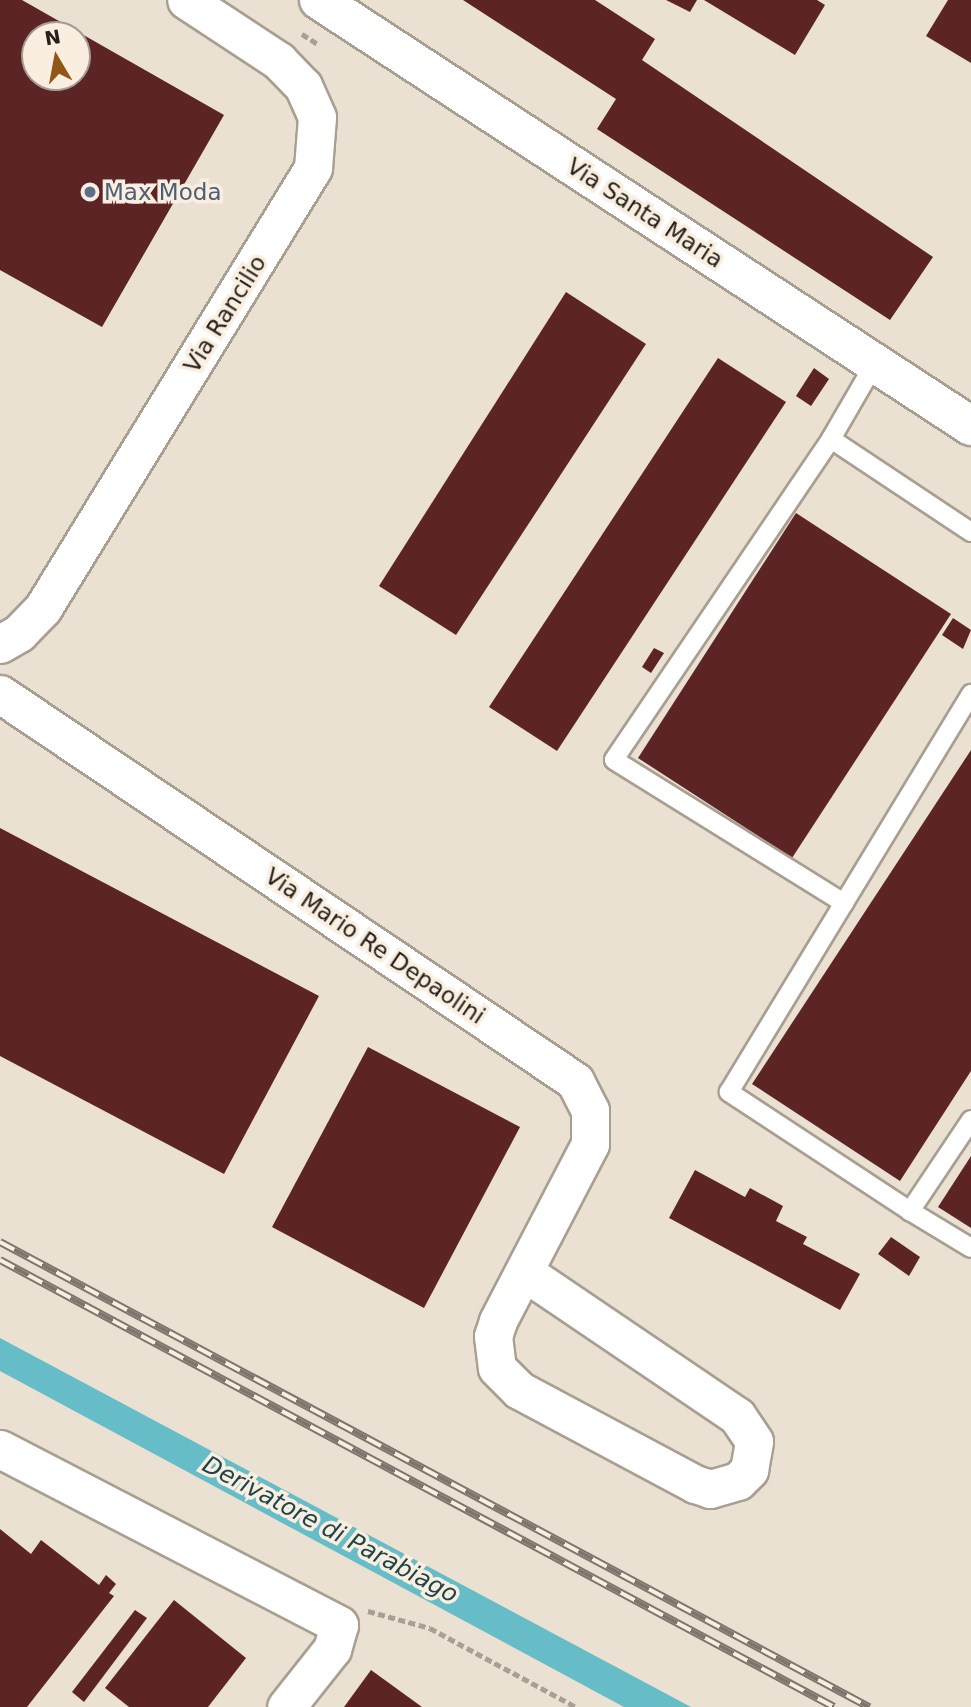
<!DOCTYPE html>
<style>
body{margin:0}
#map{position:relative;width:971px;height:1707px;overflow:hidden;background:#ebe1d3;font-family:"DejaVu Sans",sans-serif}
div>[style]{position:absolute}
.water>*{inset:0;background:#66bdc7}
.building>*{inset:0;background:#5d2425}
.path>*{height:4.5px;margin-top:-2.25px;transform-origin:0;background:repeating-linear-gradient(90deg,#a7a094 0 7px,transparent 0 10.5px)}
.roads{filter:drop-shadow(2px 0 #a99f91) drop-shadow(-2px 0 #a99f91) drop-shadow(0 2px #a99f91) drop-shadow(0 -2px #a99f91)}
.lane>*{height:18px;margin:-9px;padding:0 9px;transform-origin:9px;border-radius:9px;background:#fff}
.street>*{height:37px;margin:-18.5px;padding:0 18.5px;transform-origin:18.5px;border-radius:18.5px;background:#fff}
.secondary>*{height:38px;margin:-19px;padding:0 19px;transform-origin:19px;border-radius:19px;background:#fff}
.rail>*{height:8px;margin-top:-4px;transform-origin:0;background:repeating-linear-gradient(90deg,#f9eee0 0 16px,#7d766d 0 32px);box-sizing:border-box;border-block:2px solid #7d766d}
.dots>*{width:19px;height:19px;translate:-50% -50%;box-sizing:border-box;border:4px solid #f9eee0;border-radius:50%}
span{translate:-50% -50%;white-space:nowrap;text-align:center;line-height:1.15;-webkit-text-stroke:7px #f9eee0;paint-order:stroke}
.service-label{font-size:23px;color:#4e5e75}
.left{translate:0 -50%;text-align:left}
.street-label{font-size:23px;color:#24211b}
.water-label{font-size:24px;color:#1d454a;font-style:italic}
.north{position:absolute;left:21px;top:21px;width:70px;height:70px;box-sizing:border-box;background:#f9eee0;border:2px solid #a49c91;border-radius:50%;rotate:350deg;font-size:19px;font-weight:700;line-height:28px;text-align:center;color:#24211b}
.north::after{content:'';display:block;margin:auto;width:24px;height:32px;background:#925716;clip-path:polygon(50% 0,100% 100%,50% 72%,0 100%)}
</style>
<div id="map">
<div class="water">
<i style="clip-path:polygon(0 1338px,691px 1707px,624px 1707px,0 1371px)"></i>
</div>
<div class="building">
<i style="clip-path:polygon(evenodd,0 0,22px 0,224px 115px,102px 327px,0 270px,0 0,35px 35px,77px 35px,77px 77px,35px 77px,35px 35px)"></i>
<i style="clip-path:polygon(463px 0,595px 0,655px 39px,642px 60px,933px 257px,890px 320px,597px 129px,616px 99px)"></i>
<i style="clip-path:polygon(666px 0,697px 0,690px 12px)"></i>
<i style="clip-path:polygon(704px 0,817px 0,825px 5px,795px 55px)"></i>
<i style="clip-path:polygon(948px 0,971px 0,971px 63px,926px 36px)"></i>
<i style="clip-path:polygon(566px 292px,646px 344px,456px 635px,379px 586px)"></i>
<i style="clip-path:polygon(718px 358px,786px 402px,557px 751px,489px 707px)"></i>
<i style="clip-path:polygon(814px 368px,829px 379px,811px 406px,796px 396px)"></i>
<i style="clip-path:polygon(796px 513px,951px 614px,792px 858px,638px 758px)"></i>
<i style="clip-path:polygon(953px 618px,971px 630px,963px 649px,942px 635px)"></i>
<i style="clip-path:polygon(654px 648px,664px 653px,651px 673px,642px 667px)"></i>
<i style="clip-path:polygon(971px 750px,971px 1071px,900px 1181px,752px 1084px)"></i>
<i style="clip-path:polygon(0 828px,319px 996px,224px 1174px,0 1056px)"></i>
<i style="clip-path:polygon(368px 1047px,520px 1127px,424px 1308px,272px 1227px)"></i>
<i style="clip-path:polygon(971px 1156px,971px 1228px,938px 1207px)"></i>
<i style="clip-path:polygon(695px 1170px,745px 1197px,750px 1188px,783px 1206px,776px 1221px,807px 1237px,803px 1244px,860px 1274px,840px 1310px,669px 1218px)"></i>
<i style="clip-path:polygon(891px 1237px,920px 1257px,909px 1276px,878px 1254px)"></i>
<i style="clip-path:polygon(0 1529px,31px 1554px,41px 1540px,99px 1585px,106px 1575px,116px 1584px,109px 1593px,114px 1596px,27px 1707px,0 1707px)"></i>
<i style="clip-path:polygon(174px 1600px,246px 1658px,208px 1707px,129px 1707px,105px 1688px)"></i>
<i style="clip-path:polygon(135px 1610px,147px 1618px,84px 1702px,72px 1692px)"></i>
<i style="clip-path:polygon(371px 1670px,422px 1707px,344px 1707px)"></i>
</div>
<div class="path">
<i style="left:302px;top:34px;width:19px;rotate:32deg"></i>
<i style="left:368px;top:1611px;width:64px;rotate:15.3deg"></i>
<i style="left:430px;top:1628px;width:166px;rotate:28.4deg"></i>
</div>
<div class="roads">
<div class="lane">
<i style="left:875px;top:363px;width:88px;rotate:120.1deg"></i>
<i style="left:831px;top:439px;width:168px;rotate:33.6deg"></i>
<i style="left:831px;top:439px;width:387px;rotate:124.1deg"></i>
<i style="left:614px;top:760px;width:271px;rotate:31.9deg"></i>
<i style="left:971px;top:1120px;width:110px;rotate:123.8deg"></i>
<i style="left:910px;top:1211px;width:71px;rotate:31.2deg"></i>
<i style="left:910px;top:1211px;width:217px;rotate:-146.7deg"></i>
<i style="left:729px;top:1092px;width:466px;rotate:-58.7deg"></i>
</div>
<div class="street">
<i style="left:0;top:644px;width:22px;rotate:-30deg"></i>
<i style="left:19px;top:633px;width:35px;rotate:-46deg"></i>
<i style="left:43px;top:608px;width:516px;rotate:-58.47deg"></i>
<i style="left:313px;top:168px;width:51px;rotate:-85.5deg"></i>
<i style="left:317px;top:117px;width:34px;rotate:-114deg"></i>
<i style="left:303px;top:86px;width:35px;rotate:-134deg"></i>
<i style="left:279px;top:61px;width:111px;rotate:-146.7deg"></i>
<i style="left:0;top:694px;width:693px;rotate:33.94deg"></i>
<i style="left:575px;top:1081px;width:33px;rotate:63deg"></i>
<i style="left:590px;top:1110px;width:34px;rotate:90deg"></i>
<i style="left:590px;top:1144px;width:199px;rotate:117.5deg"></i>
<i style="left:498px;top:1321px;width:16px;rotate:108deg"></i>
<i style="left:493px;top:1336px;width:32px;rotate:83deg"></i>
<i style="left:497px;top:1368px;width:31px;rotate:45deg"></i>
<i style="left:519px;top:1390px;width:200px;rotate:28.1deg"></i>
<i style="left:695px;top:1484px;width:16px;rotate:18deg"></i>
<i style="left:710px;top:1489px;width:29px;rotate:-16deg"></i>
<i style="left:738px;top:1481px;width:16px;rotate:-45deg"></i>
<i style="left:749px;top:1470px;width:29px;rotate:-80deg"></i>
<i style="left:754px;top:1441px;width:30px;rotate:-124deg"></i>
<i style="left:737px;top:1416px;width:257px;rotate:-145.9deg"></i>
<i style="left:0;top:1449px;width:382px;rotate:27.4deg"></i>
<i style="left:339px;top:1625px;width:25px;rotate:106deg"></i>
<i style="left:332px;top:1649px;width:74px;rotate:128.4deg"></i>
</div>
<div class="secondary">
<i style="left:319px;top:0;width:779px;rotate:33.16deg"></i>
</div>
</div>
<div class="rail">
<i style="left:0;top:1242px;width:986px;rotate:28.15deg"></i>
<i style="left:0;top:1260px;width:946px;rotate:28.19deg"></i>
</div>
<div class="dots">
<i style="left:90px;top:192px;background:#5c6f8a"></i>
</div>
<div class="service-label">
<span class="left" style="left:104px;top:192px">Max Moda</span>
</div>
<div class="street-label">
<span style="left:645px;top:213px;rotate:33deg">Via Santa Maria</span>
<span style="left:225px;top:314px;rotate:-58deg">Via Rancilio</span>
<span style="left:375px;top:946px;rotate:34deg">Via Mario Re Depaolini</span>
</div>
<div class="water-label">
<span style="left:330px;top:1530px;rotate:28deg">Derivatore di Parabiago</span>
</div>
<div class="north">N</div>
</div>
